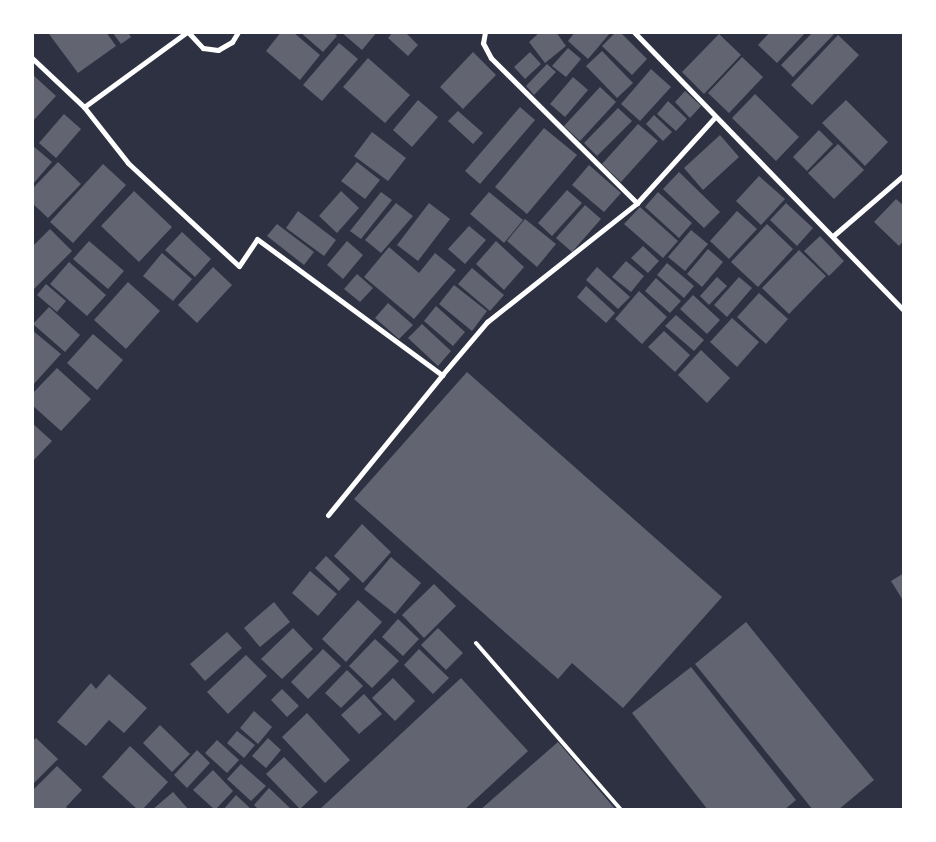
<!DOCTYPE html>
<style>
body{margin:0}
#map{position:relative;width:936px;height:842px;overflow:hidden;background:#2d3142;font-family:"Archivo Narrow",sans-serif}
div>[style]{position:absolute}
.building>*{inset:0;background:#626471}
.service>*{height:4px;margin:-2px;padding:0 2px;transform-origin:2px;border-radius:2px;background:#fff}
.minor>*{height:5px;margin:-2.5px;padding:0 2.5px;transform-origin:2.5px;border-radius:2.5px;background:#fff}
span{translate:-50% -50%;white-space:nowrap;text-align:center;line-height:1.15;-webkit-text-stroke:5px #fff;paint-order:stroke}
.frame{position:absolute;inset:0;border:34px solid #fff;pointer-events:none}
</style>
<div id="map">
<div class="building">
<i style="clip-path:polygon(106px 32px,116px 46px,78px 73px,49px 34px)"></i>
<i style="clip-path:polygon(112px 32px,128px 32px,131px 37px,121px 44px)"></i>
<i style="clip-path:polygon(281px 32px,293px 32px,320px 55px,300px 80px,266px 51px)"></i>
<i style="clip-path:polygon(300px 32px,333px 32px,337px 36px,323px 52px)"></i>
<i style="clip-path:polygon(341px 32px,377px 32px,362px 50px)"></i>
<i style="clip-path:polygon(393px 32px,405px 32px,418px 45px,408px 56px,388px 38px)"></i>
<i style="clip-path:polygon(540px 32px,556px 32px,566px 46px,545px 63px,529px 42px)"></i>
<i style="clip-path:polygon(575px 32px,611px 32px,588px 59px,568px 41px)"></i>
<i style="clip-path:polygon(616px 32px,620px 32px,647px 59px,632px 75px,602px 46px)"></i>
<i style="clip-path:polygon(770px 32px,806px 32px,777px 63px,758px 45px)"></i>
<i style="clip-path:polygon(813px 32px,836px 32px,793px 77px,781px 65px)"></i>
<i style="clip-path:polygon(719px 34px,741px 55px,704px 94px,682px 72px)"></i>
<i style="clip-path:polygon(838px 35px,859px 55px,812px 105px,791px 85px)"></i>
<i style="clip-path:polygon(339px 43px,358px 59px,322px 101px,303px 85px)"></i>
<i style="clip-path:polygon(568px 48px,581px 59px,566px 77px,552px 66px)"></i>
<i style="clip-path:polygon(602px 51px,633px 83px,617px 98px,586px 66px)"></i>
<i style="clip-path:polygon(473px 52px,496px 75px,463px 109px,440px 87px)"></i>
<i style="clip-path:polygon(530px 52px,541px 64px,525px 79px,514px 67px)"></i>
<i style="clip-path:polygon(742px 57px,763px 77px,729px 113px,708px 93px)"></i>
<i style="clip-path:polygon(368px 58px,410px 95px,385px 123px,343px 87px)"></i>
<i style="clip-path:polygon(547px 64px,556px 72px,534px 95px,526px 86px)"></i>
<i style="clip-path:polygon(651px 69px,671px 87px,640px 121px,621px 104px)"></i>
<i style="clip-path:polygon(32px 74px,56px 96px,32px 122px)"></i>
<i style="clip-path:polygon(573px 77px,588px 90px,565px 117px,550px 104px)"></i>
<i style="clip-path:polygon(600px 87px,616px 102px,580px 141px,564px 126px)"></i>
<i style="clip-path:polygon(685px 91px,701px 106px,690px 118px,675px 102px)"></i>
<i style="clip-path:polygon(755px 94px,799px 137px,776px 161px,732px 118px)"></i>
<i style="clip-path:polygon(418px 100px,438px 117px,412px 147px,393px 130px)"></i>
<i style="clip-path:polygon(846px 100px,888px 142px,865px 166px,822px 123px)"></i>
<i style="clip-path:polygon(668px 101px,687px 119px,676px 131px,657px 114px)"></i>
<i style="clip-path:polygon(520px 107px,535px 120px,480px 184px,465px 171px)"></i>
<i style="clip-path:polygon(618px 108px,632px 121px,597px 156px,584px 143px)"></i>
<i style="clip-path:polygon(458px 111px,483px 133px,473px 144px,448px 121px)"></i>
<i style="clip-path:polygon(64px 114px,81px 129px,56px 158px,39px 143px)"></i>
<i style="clip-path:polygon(654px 115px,672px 132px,663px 141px,646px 124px)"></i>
<i style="clip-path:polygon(638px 124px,658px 141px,621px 182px,602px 164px)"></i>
<i style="clip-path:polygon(544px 128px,577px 155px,527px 214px,495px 187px)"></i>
<i style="clip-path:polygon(819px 130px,833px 144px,807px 171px,793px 157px)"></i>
<i style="clip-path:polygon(372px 132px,406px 158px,388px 181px,354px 156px)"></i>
<i style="clip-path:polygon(720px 135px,739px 157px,703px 190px,684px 168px)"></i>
<i style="clip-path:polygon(838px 144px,864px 170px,834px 199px,808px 173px)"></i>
<i style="clip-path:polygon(32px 145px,52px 162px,32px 185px)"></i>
<i style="clip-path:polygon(58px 162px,81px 184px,48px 218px,32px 203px,32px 189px)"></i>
<i style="clip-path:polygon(357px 162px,380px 180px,365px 199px,341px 181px)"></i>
<i style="clip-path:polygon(103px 164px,126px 185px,73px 243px,50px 222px)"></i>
<i style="clip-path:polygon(589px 165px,621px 193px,604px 212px,572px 185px)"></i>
<i style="clip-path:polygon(679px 172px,720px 212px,704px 228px,663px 189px)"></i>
<i style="clip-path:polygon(759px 176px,785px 199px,761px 225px,736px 201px)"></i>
<i style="clip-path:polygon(567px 190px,582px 203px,552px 236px,538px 223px)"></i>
<i style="clip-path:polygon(134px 191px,172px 227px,139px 262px,101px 226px)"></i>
<i style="clip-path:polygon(341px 191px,359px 208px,337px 233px,319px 216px)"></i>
<i style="clip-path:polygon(381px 192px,392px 200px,361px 239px,350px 231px)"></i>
<i style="clip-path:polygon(489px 192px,523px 220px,504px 243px,470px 214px)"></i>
<i style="clip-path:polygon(658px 192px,692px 223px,679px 238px,645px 207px)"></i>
<i style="clip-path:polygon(896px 199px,904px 206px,904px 240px,899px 246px,874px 222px)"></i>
<i style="clip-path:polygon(396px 203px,413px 216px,381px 253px,365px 240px)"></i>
<i style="clip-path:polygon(429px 203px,450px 219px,418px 261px,397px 245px)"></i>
<i style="clip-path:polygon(786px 203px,813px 228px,797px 246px,770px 220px)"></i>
<i style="clip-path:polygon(585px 205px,601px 219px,572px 252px,556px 238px)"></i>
<i style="clip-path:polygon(640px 207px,678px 241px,663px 258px,624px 224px)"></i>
<i style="clip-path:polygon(298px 211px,336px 240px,324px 256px,286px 228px)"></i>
<i style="clip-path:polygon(737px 211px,757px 229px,729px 259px,710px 241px)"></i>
<i style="clip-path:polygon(525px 219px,556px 244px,537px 267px,507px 241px)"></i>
<i style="clip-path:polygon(277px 224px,314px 252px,304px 265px,267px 236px)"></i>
<i style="clip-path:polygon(767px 224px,793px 249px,758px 287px,731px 262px)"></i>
<i style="clip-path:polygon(469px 226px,486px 240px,465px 264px,448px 249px)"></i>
<i style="clip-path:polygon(50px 229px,72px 251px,32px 291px,32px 247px)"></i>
<i style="clip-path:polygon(691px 230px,708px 244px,685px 271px,668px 257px)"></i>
<i style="clip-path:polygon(182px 232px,211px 259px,195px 277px,165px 250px)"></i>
<i style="clip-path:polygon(820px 236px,844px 261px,829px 276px,804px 251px)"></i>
<i style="clip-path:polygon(89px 241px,124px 271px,108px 289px,73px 259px)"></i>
<i style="clip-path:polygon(347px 241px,363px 255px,343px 279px,327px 265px)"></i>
<i style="clip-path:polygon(496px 241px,524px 267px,504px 290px,476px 264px)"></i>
<i style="clip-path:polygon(643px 246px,659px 261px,648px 273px,631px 258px)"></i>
<i style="clip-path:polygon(389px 247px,419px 273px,435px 253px,456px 270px,414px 319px,364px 277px)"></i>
<i style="clip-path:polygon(708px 249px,723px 262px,702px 287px,687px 274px)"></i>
<i style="clip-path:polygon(799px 250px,826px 276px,789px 314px,762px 288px)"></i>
<i style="clip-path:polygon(162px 253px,192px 279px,173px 301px,143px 276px)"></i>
<i style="clip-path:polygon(626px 261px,644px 276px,631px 292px,612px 277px)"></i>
<i style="clip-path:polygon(69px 262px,106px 295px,87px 316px,50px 284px)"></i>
<i style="clip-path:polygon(667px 263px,694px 286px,684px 298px,657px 275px)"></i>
<i style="clip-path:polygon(213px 267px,232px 285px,197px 323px,178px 305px)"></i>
<i style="clip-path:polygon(597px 267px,630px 297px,618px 309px,586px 280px)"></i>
<i style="clip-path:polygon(472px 268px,504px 295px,490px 311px,458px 284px)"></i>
<i style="clip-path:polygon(357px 274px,373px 288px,360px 302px,344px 289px)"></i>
<i style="clip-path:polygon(717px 277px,727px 286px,709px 305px,700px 296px)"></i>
<i style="clip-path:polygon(739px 277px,752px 288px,727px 317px,714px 305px)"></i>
<i style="clip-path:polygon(656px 278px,681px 301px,670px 313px,645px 291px)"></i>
<i style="clip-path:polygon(128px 282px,160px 311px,126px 349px,94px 320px)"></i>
<i style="clip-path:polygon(46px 284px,66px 301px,57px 312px,37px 295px)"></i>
<i style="clip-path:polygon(454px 285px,487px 311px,472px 331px,439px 304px)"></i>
<i style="clip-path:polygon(586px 286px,615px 313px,606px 323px,577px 297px)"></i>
<i style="clip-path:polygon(639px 291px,667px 317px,642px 344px,615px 319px)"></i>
<i style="clip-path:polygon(759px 293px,788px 319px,766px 344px,737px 317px)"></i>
<i style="clip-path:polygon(693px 295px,720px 320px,707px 334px,680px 309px)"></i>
<i style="clip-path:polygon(388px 303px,413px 325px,399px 339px,375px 318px)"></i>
<i style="clip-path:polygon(436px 306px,465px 332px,453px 346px,424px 321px)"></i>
<i style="clip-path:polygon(49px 307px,80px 335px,65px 352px,33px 324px)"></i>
<i style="clip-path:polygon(676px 315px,704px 340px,694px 351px,665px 326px)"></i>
<i style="clip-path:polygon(732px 318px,759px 342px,737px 367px,710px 342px)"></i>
<i style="clip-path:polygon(422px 324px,451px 351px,438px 366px,408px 338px)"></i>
<i style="clip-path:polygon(32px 330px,61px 354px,32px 386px)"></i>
<i style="clip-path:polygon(664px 331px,690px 355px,675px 372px,648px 347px)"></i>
<i style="clip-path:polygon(93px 334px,123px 360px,97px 390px,67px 363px)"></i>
<i style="clip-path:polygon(701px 350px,730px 378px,707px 403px,678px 375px)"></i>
<i style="clip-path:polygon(57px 368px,91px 399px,61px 431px,32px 405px,32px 394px)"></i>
<i style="clip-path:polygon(467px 372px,722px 597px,623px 708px,572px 663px,558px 679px,354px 499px)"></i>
<i style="clip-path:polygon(32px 423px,52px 441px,32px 462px)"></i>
<i style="clip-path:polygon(362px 524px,391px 552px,363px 583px,334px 556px)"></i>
<i style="clip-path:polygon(326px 556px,350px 579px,339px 591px,315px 568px)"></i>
<i style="clip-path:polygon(391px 557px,421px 583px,395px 614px,364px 589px)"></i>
<i style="clip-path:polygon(310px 571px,337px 594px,318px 616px,292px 593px)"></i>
<i style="clip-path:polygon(904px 573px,904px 602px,891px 581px)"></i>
<i style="clip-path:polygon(434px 584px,456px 606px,424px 638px,402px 615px)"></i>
<i style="clip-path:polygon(358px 600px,382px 622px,346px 662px,322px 639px)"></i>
<i style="clip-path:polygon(274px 602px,290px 622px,260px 647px,244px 628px)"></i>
<i style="clip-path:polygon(398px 619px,419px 639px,403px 656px,382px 637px)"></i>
<i style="clip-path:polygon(746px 622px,874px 780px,838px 810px,813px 810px,695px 664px)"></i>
<i style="clip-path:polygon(293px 628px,313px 649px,282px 679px,261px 659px)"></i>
<i style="clip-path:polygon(438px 628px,463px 653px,446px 670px,421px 645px)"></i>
<i style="clip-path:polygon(227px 632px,242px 648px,205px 681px,190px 664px)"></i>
<i style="clip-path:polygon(375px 639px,399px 661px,372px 688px,349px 666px)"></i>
<i style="clip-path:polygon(323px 649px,341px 666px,308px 699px,291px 682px)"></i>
<i style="clip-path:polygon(419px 649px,449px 678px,433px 694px,404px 665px)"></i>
<i style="clip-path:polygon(246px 655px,267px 676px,228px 714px,207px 692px)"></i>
<i style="clip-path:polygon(691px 667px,796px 800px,784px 810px,708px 810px,632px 713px)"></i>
<i style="clip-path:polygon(347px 670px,363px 686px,341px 708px,325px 693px)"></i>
<i style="clip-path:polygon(109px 674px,147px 708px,124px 733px,109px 720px,86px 746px,57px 722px,91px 683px,96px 689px)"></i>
<i style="clip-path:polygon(393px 678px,415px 701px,395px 721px,372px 698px)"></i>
<i style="clip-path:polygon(461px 678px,528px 751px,464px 810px,319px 810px)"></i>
<i style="clip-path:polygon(282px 689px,299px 706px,287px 717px,271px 700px)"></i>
<i style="clip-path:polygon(364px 694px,382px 714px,359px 734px,341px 715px)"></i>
<i style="clip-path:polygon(254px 711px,272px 727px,258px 744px,240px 728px)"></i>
<i style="clip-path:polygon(307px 713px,350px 760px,325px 783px,282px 737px)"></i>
<i style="clip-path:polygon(160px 725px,190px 754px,172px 772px,143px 743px)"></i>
<i style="clip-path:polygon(237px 731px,255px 745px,244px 758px,227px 743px)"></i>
<i style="clip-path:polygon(36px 738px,58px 759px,32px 785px,32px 742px)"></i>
<i style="clip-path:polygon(268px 738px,281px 750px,266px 768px,252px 756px)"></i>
<i style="clip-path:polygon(217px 740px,239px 760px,227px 773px,205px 753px)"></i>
<i style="clip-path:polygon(558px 742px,616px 810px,480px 810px)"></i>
<i style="clip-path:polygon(130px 746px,168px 782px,142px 810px,138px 810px,102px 777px)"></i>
<i style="clip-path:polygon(197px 750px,210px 763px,187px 788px,174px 775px)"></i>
<i style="clip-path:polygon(284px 757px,318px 792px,300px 809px,266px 774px)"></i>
<i style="clip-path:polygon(241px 764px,266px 786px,251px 801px,227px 779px)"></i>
<i style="clip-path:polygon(57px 766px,82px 790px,66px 807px,69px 810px,32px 810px,32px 791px)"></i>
<i style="clip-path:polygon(213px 770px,233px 791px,215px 810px,193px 790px)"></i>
<i style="clip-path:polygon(269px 788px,292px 810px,259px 810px,254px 805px)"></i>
<i style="clip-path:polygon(173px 792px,189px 810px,152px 810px)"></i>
<i style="clip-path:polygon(236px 795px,252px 810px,223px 810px)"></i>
</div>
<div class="service">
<i style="left:476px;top:643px;width:221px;rotate:49deg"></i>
</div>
<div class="minor">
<i style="left:188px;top:32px;width:22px;rotate:47deg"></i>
<i style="left:203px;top:48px;width:15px;rotate:8deg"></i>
<i style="left:218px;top:50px;width:16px;rotate:-30deg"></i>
<i style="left:232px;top:42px;width:12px;rotate:-59deg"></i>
<i style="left:485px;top:32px;width:11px;rotate:100deg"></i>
<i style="left:483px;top:43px;width:17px;rotate:62deg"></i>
<i style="left:491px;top:58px;width:206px;rotate:44.8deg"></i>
<i style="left:634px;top:32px;width:388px;rotate:45.9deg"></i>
<i style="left:32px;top:58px;width:71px;rotate:43.3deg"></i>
<i style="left:84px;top:107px;width:71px;rotate:51.8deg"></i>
<i style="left:128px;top:163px;width:151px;rotate:42.9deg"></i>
<i style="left:239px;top:266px;width:32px;rotate:-56deg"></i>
<i style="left:257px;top:239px;width:230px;rotate:36.3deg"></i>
<i style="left:442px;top:375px;width:70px;rotate:-49.7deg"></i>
<i style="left:487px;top:322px;width:191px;rotate:-38.4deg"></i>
<i style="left:637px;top:203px;width:115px;rotate:-47.8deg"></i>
<i style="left:84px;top:107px;width:127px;rotate:-36.1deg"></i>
<i style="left:833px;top:236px;width:94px;rotate:-40.7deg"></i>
<i style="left:328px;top:515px;width:181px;rotate:-50.8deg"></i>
</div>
<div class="frame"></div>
</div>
